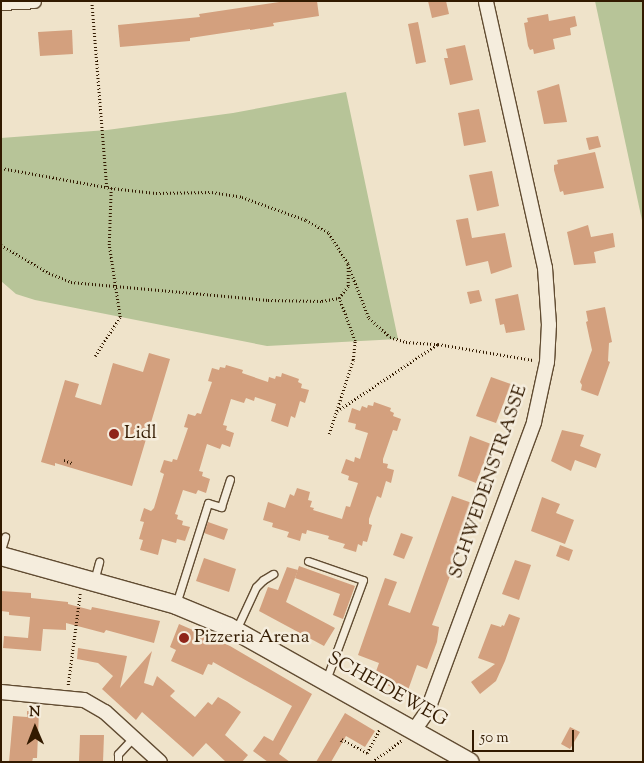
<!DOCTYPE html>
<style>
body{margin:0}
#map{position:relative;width:644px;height:763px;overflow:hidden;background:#efe3ca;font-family:"Sorts Mill Goudy",serif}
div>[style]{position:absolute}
.green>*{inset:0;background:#b7c498}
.building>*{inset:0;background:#d3a07e}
.path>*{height:2.5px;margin-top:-1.25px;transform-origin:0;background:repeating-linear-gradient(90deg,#321a00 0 1px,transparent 0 3.5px)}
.roads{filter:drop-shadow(1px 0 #614c32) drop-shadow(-1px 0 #614c32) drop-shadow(0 1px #614c32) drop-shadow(0 -1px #614c32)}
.service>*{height:7px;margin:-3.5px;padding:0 3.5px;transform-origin:3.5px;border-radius:3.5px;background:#f5eddd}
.minor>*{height:14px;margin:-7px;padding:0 7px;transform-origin:7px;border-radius:7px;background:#f5eddd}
.tertiary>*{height:18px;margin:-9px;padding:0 9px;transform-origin:9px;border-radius:9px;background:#f5eddd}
.dots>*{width:14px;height:14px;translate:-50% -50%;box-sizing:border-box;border:2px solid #f5eddd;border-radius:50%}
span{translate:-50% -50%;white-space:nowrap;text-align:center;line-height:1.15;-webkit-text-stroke:5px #f5eddd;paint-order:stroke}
.poi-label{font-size:19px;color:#321a00}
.left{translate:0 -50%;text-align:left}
.street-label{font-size:19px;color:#321a00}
.frame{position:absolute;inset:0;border:2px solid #321a00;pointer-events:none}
.north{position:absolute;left:10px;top:703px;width:50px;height:50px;-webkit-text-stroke:4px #f5eddd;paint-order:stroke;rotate:359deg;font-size:14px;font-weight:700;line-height:20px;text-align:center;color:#321a00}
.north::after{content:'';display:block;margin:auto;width:18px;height:22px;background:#321a00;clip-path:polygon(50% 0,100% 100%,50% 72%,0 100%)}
.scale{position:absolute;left:472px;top:730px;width:102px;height:22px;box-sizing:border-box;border:2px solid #321a00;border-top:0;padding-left:6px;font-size:15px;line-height:18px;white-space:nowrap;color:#321a00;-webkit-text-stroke:4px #f5eddd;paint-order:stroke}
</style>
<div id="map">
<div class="green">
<i style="clip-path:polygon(595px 1px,643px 1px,643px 225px)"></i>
<i style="clip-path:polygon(346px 92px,398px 339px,267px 346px,35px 300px,16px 294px,1px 281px,1px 138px,107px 130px,233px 113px)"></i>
</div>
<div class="building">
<i style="clip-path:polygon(286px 1px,317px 1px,319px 16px,273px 23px,274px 26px,250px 30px,250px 29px,190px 38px,190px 41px,120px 47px,118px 25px,200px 17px,199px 14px)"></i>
<i style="clip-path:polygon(428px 1px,446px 1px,449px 14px,432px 18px)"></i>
<i style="clip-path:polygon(548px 14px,549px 21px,575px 16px,577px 26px,570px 28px,571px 35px,553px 39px,555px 49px,534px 54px,533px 49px,530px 50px,528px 46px,524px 23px,528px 22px,527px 18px)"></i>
<i style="clip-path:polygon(418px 22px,426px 62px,416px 64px,408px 24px)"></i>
<i style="clip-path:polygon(72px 30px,73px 54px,40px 56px,38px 32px)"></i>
<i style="clip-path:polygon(465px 45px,473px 80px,450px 85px,444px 58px,448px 58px,446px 49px)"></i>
<i style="clip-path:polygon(559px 84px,567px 122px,544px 124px,537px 91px)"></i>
<i style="clip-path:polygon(479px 109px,486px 142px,464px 146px,458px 113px)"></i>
<i style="clip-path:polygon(598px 136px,601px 147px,589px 150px,586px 138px)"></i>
<i style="clip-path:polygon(595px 152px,604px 188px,564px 195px,563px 191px,560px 192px,554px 170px,554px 165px,558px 164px,557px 160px)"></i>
<i style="clip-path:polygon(492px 171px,499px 206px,477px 211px,469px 175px)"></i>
<i style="clip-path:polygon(468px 218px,472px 238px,505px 233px,512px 267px,491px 274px,488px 261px,466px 266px,456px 220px)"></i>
<i style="clip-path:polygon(588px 225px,591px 237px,613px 233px,615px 247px,594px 252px,596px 263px,574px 265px,567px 232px)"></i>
<i style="clip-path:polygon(479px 290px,482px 301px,470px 304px,467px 292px)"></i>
<i style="clip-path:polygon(518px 294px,525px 330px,506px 333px,504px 324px,500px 325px,495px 299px)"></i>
<i style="clip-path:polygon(605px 307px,612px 342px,609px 343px,608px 361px,610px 362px,598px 396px,581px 390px,582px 385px,580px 382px,592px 350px,586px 322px,588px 321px,586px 311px)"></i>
<i style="clip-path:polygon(149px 353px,170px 359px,132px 486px,55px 463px,55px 466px,41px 462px,65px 380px,79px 384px,75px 397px,101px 405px,113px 363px,143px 372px)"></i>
<i style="clip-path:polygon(226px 365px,243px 370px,242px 373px,268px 382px,269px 377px,275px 379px,276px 376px,281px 377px,282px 373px,299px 379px,298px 382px,302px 384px,301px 388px,309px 390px,305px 403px,300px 401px,295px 418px,291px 416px,288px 427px,271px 421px,276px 404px,255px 397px,254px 401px,246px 398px,244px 403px,231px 399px,223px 425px,227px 426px,226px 430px,234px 433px,230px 447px,222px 444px,220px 449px,207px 444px,199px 471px,203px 472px,202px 476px,210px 479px,206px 493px,198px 490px,196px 494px,183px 490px,175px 514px,178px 515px,177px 519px,183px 521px,182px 525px,190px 527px,185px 541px,177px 539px,176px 543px,162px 539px,158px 555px,140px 550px,143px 540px,139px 539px,144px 522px,140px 521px,144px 508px,151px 511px,154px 508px,164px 474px,160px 472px,164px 460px,172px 462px,173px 459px,177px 460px,188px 428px,184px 427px,188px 414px,195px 416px,197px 413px,201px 414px,212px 382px,208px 381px,212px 368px,219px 370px,220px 367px,225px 368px)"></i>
<i style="clip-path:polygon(491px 377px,511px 384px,496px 423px,476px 416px)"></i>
<i style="clip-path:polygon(374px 402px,391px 408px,390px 411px,394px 413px,393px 416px,401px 419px,397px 431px,393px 430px,383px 459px,383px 463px,388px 464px,387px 468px,394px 470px,391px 483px,386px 481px,381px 498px,377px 496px,369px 519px,369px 524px,372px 525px,367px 542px,363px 541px,362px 546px,358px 544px,356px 552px,343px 548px,345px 544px,328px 539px,329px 536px,307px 530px,306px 534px,302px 533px,300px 541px,287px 537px,289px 532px,272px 527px,273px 523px,263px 520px,268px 502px,285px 508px,290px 494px,294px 496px,297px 488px,310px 492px,308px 500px,312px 501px,310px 507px,314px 508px,313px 510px,342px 519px,346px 506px,350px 507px,358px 483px,348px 480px,349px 476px,341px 473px,346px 459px,354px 462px,355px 457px,360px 459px,368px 433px,355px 429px,356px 424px,348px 422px,352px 408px,360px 411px,362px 406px,367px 408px,368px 405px,373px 406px)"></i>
<i style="clip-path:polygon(562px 430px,584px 435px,580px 446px,601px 454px,596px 468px,575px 460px,571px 471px,551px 461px)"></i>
<i style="clip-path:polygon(470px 436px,491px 444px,476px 483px,458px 476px)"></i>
<i style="clip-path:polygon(452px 496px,472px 503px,458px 541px,458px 554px,432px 625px,439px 627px,437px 642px,427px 669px,417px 665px,407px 693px,379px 682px,380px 679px,374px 677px,379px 663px,358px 655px,385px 578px,397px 582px,388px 605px,410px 613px)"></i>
<i style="clip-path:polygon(542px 497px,560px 504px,556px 513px,574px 520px,565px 544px,531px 531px)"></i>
<i style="clip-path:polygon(208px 522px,228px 529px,224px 540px,204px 533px)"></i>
<i style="clip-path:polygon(401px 533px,413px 537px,404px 559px,393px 555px)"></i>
<i style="clip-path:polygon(560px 545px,573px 550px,569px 561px,556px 556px)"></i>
<i style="clip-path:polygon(204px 558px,236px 569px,229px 592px,196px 581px)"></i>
<i style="clip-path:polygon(515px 560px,531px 565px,519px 600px,502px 594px)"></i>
<i style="clip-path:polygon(299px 566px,355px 586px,343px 619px,333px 615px,340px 594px,295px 578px)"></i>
<i style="clip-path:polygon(287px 567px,298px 570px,286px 602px,335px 628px,324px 646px,259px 611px,268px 587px,278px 590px)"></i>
<i style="clip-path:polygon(1px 591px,31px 593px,31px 598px,68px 602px,68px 604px,91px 610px,92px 607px,160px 621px,154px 643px,106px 630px,104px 633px,66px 623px,66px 630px,43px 629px,41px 651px,3px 648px,4px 636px,28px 638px,30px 617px,9px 615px,9px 612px,1px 611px)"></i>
<i style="clip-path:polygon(509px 614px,520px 618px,505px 661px,496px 681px,480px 694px,471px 682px,495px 664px,478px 658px,491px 624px,501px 627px,502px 625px,504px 626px)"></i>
<i style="clip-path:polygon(179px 624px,230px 646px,312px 694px,279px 754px,290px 762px,268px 762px,253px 751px,264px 736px,273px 741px,292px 706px,213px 662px,212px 665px,208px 664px,203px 675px,171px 661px,176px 650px,170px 647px)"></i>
<i style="clip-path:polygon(78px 648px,127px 656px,120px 688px,152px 651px,144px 683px,153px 686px,157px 676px,175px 691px,170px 696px,195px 717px,208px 702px,212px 705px,218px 697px,227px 702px,241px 712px,225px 735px,248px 755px,242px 762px,226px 762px,206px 743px,193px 757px,142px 712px,136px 720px,102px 689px,113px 676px,98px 663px,77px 659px)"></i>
<i style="clip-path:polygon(27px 711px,39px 712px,37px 758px,33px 758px,32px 762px,9px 762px,13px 716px,27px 717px)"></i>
<i style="clip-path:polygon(345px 713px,375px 731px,365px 747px,346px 736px,331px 762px,316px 762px)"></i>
<i style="clip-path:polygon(570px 727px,580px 732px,570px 749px,561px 744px)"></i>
<i style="clip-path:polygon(80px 735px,104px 735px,103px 762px,79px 761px)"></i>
</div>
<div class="path">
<i style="left:92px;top:1px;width:187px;rotate:85.4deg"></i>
<i style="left:1px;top:168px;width:112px;rotate:10.3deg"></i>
<i style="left:111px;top:188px;width:45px;rotate:6.3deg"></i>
<i style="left:156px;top:193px;width:56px;rotate:-1deg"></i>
<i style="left:212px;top:192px;width:30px;rotate:9deg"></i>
<i style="left:242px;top:197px;width:68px;rotate:19.8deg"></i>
<i style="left:306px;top:220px;width:26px;rotate:29deg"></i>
<i style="left:329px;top:233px;width:36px;rotate:58deg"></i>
<i style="left:348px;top:264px;width:58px;rotate:68.7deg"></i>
<i style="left:369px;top:318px;width:28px;rotate:42deg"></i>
<i style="left:390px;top:337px;width:17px;rotate:17deg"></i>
<i style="left:406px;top:342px;width:32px;rotate:4deg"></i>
<i style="left:438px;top:344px;width:96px;rotate:9.6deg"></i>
<i style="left:1px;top:245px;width:56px;rotate:30.3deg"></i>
<i style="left:49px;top:273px;width:24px;rotate:22deg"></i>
<i style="left:71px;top:282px;width:198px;rotate:5.2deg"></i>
<i style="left:268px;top:300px;width:54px;rotate:1.1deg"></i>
<i style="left:322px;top:301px;width:17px;rotate:-10deg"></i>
<i style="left:339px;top:298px;width:15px;rotate:-53deg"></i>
<i style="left:348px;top:286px;width:21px;rotate:-90deg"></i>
<i style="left:95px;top:356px;width:46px;rotate:-57.3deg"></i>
<i style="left:120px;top:317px;width:73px;rotate:-98.7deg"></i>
<i style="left:109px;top:245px;width:57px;rotate:-88deg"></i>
<i style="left:337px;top:411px;width:121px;rotate:-33.6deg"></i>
<i style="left:329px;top:434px;width:78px;rotate:-72deg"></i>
<i style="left:353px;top:360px;width:19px;rotate:-84deg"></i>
<i style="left:355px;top:341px;width:46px;rotate:-110.4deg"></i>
<i style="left:64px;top:460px;width:9px;rotate:21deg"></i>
<i style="left:68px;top:685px;width:92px;rotate:-82.5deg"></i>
<i style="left:341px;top:742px;width:3px;rotate:-72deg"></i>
<i style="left:342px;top:739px;width:29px;rotate:29deg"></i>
<i style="left:367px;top:753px;width:27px;rotate:-62deg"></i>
<i style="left:372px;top:762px;width:37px;rotate:-36deg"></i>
</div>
<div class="roads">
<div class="service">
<i style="left:1px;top:550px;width:14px;rotate:-73deg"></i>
<i style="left:308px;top:561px;width:58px;rotate:19.1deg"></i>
<i style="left:363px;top:580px;width:107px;rotate:110.3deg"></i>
<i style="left:94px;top:581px;width:20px;rotate:-75deg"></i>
<i style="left:176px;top:604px;width:106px;rotate:-72.4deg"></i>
<i style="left:208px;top:503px;width:14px;rotate:17deg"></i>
<i style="left:221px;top:507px;width:29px;rotate:-72deg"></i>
<i style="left:236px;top:630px;width:47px;rotate:-65.1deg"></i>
<i style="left:256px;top:587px;width:10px;rotate:-45deg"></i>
<i style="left:263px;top:580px;width:12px;rotate:-31deg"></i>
<i style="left:118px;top:762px;width:8px;rotate:-90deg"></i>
<i style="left:118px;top:754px;width:22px;rotate:-47deg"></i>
</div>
<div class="minor">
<i style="left:1px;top:3px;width:33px;rotate:-3deg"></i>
<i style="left:1px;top:692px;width:83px;rotate:5.5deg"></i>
<i style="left:84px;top:700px;width:24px;rotate:30deg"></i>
<i style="left:105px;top:712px;width:74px;rotate:42.3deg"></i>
<i style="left:415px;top:729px;width:21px;rotate:-55deg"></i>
<i style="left:427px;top:712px;width:309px;rotate:-69.7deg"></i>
<i style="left:534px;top:422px;width:61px;rotate:-77.8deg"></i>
<i style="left:547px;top:362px;width:37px;rotate:-87deg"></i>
<i style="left:549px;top:325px;width:57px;rotate:-94deg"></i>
<i style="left:545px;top:268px;width:273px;rotate:-102.5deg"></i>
</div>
<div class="tertiary">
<i style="left:1px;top:556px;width:182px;rotate:15.6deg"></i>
<i style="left:176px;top:605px;width:57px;rotate:22.5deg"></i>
<i style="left:229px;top:627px;width:276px;rotate:29.3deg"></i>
</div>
</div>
<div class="dots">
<i style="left:114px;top:434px;background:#8f2418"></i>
<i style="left:184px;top:638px;background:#8f2418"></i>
</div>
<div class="poi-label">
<span class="left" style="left:124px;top:434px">Lidl</span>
<span class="left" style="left:194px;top:638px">Pizzeria Arena</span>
</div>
<div class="street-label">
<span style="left:489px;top:482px;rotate:-71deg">SCHWEDENSTRASSE</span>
<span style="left:387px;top:690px;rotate:29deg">SCHEIDEWEG</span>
</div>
<div class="frame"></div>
<div class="north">N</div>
<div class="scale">50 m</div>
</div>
